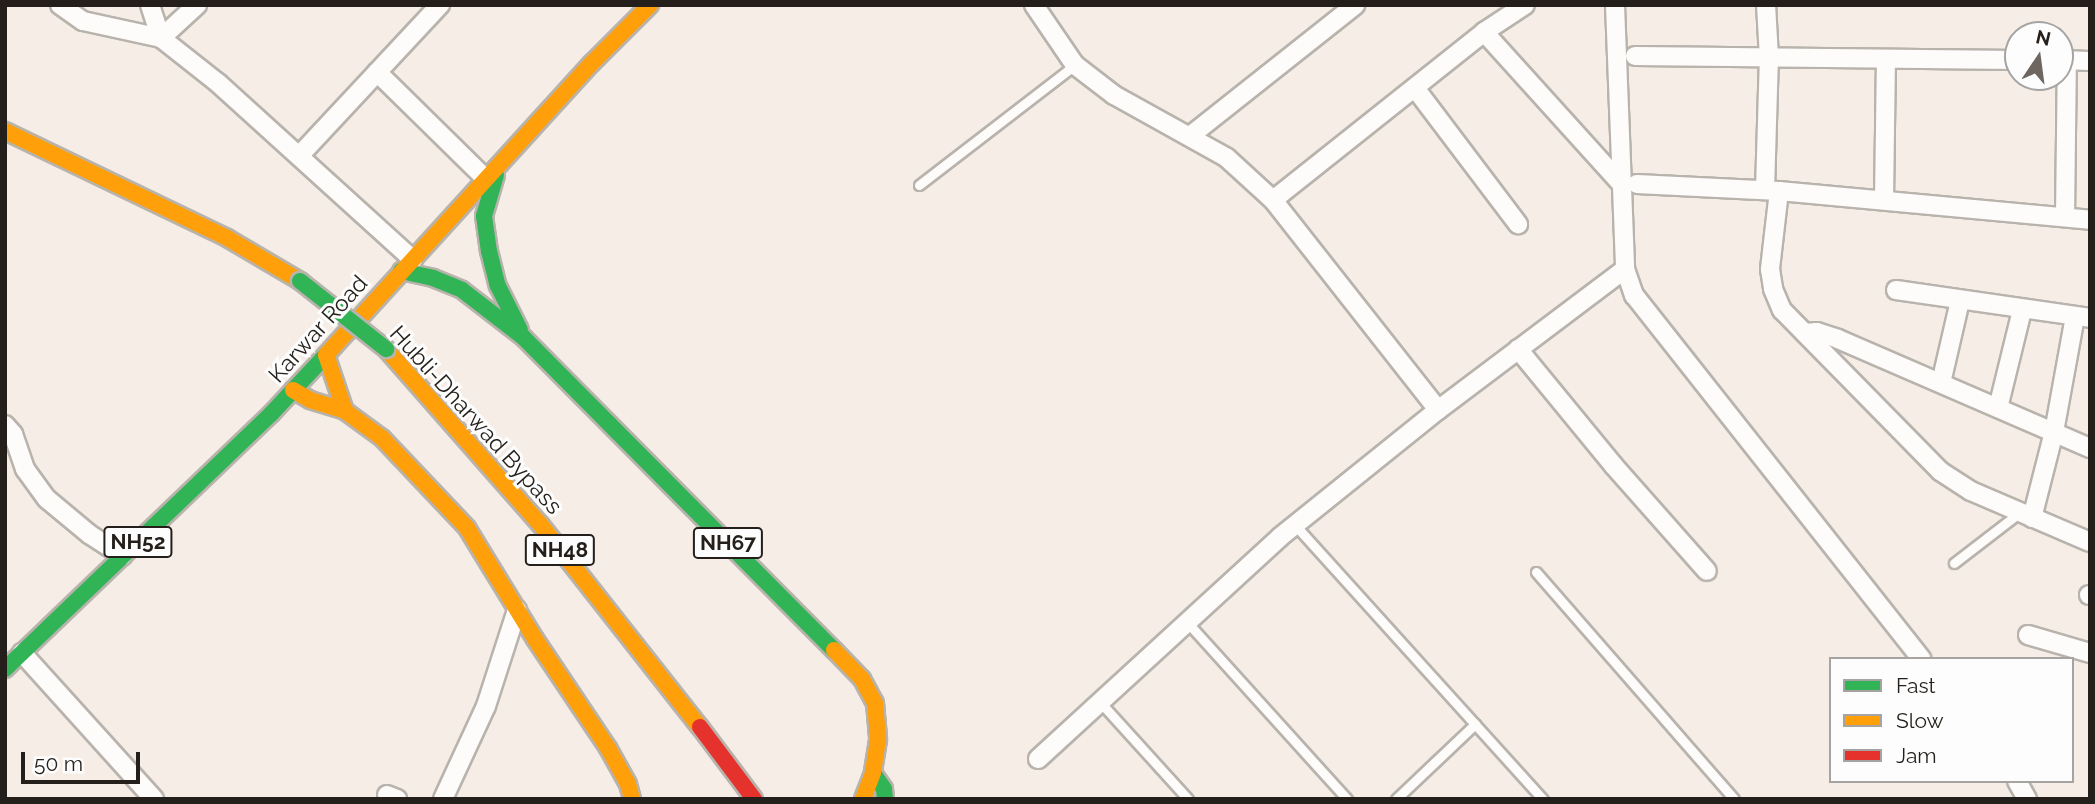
<!DOCTYPE html>
<style>
body{margin:0}
#map{position:relative;width:2095px;height:804px;overflow:hidden;background:#f6eee6;font-family:Raleway,sans-serif}
div>[style]{position:absolute}
.roads{filter:drop-shadow(2px 0 #b8b3ac) drop-shadow(-2px 0 #b8b3ac) drop-shadow(0 2px #b8b3ac) drop-shadow(0 -2px #b8b3ac)}
.lane>*{height:9px;margin:-4.5px;padding:0 4.5px;transform-origin:4.5px;border-radius:4.5px;background:#fefcfb}
.street>*{height:18px;margin:-9px;padding:0 9px;transform-origin:9px;border-radius:9px;background:#fefcfb}
.fast>*{height:16px;margin:-8px;padding:0 8px;transform-origin:8px;border-radius:8px;background:#30b455}
.slow>*{height:16px;margin:-8px;padding:0 8px;transform-origin:8px;border-radius:8px;background:#ff9f0a}
.jam>*{height:16px;margin:-8px;padding:0 8px;transform-origin:8px;border-radius:8px;background:#e5322d}
.bridges{filter:drop-shadow(2px 0 #b8b3ac) drop-shadow(-2px 0 #b8b3ac) drop-shadow(0 2px #b8b3ac) drop-shadow(0 -2px #b8b3ac)}
.fast-bridge>*{height:16px;margin:-8px;padding:0 8px;transform-origin:8px;border-radius:8px;background:#30b455}
span{translate:-50% -50%;white-space:nowrap;text-align:center;line-height:1.15;-webkit-text-stroke:6px #fdfdfd;paint-order:stroke}
.shield-label span{padding:2px 5px;background:#fdfdfd;border:2px solid;border-radius:5px;-webkit-text-stroke-width:0}
.shield-label{font-size:21px;color:#241f1a;font-weight:700}
.street-label{font-size:23px;color:#241f1a}
.frame{position:absolute;inset:0;border:7px solid #241f1a;pointer-events:none}
.legend{position:absolute;left:1829px;top:657px;width:245px;height:126px;box-sizing:border-box;background:#fdfdfd;border:2px solid #a6a4a2;margin:0;padding:9px 12px;list-style:none;font-size:21px;color:#241f1a}
.legend li{display:flex;align-items:center;gap:14px;height:35px}
.legend b{width:35px;border:2px solid #a6a4a2}
.north{position:absolute;left:2004px;top:21px;width:70px;height:70px;box-sizing:border-box;background:#fdfdfd;border:2px solid #a6a4a2;border-radius:50%;rotate:13deg;font-size:19px;font-weight:700;line-height:28px;text-align:center;color:#241f1a}
.north::after{content:'';display:block;margin:auto;width:24px;height:32px;background:#6e6761;clip-path:polygon(50% 0,100% 100%,50% 72%,0 100%)}
.scale{position:absolute;left:21px;top:752px;width:119px;height:32px;box-sizing:border-box;border:4px solid #241f1a;border-top:0;padding-left:9px;font-size:21px;line-height:24px;white-space:nowrap;color:#241f1a;-webkit-text-stroke:5px #fdfdfd;paint-order:stroke}
</style>
<div id="map">
<div class="roads">
<div class="lane">
<i style="left:919px;top:185px;width:197px;rotate:-37.6deg"></i>
<i style="left:1295px;top:525px;width:370px;rotate:47.9deg"></i>
<i style="left:1954px;top:563px;width:82px;rotate:-37.6deg"></i>
<i style="left:1536px;top:572px;width:301px;rotate:48.9deg"></i>
<i style="left:1187px;top:622px;width:239px;rotate:47.9deg"></i>
<i style="left:1100px;top:702px;width:131px;rotate:47.8deg"></i>
<i style="left:1396px;top:799px;width:109px;rotate:-43.5deg"></i>
</div>
<div class="street">
<i style="left:60px;top:5px;width:28px;rotate:35deg"></i>
<i style="left:83px;top:21px;width:80px;rotate:12.3deg"></i>
<i style="left:161px;top:38px;width:73px;rotate:38.3deg"></i>
<i style="left:218px;top:83px;width:263px;rotate:42.2deg"></i>
<i style="left:150px;top:5px;width:35px;rotate:72deg"></i>
<i style="left:161px;top:38px;width:49px;rotate:-42.5deg"></i>
<i style="left:1034px;top:5px;width:73px;rotate:55.7deg"></i>
<i style="left:1075px;top:65px;width:49px;rotate:37.6deg"></i>
<i style="left:1114px;top:95px;width:129px;rotate:29.1deg"></i>
<i style="left:1227px;top:158px;width:62px;rotate:42.4deg"></i>
<i style="left:1273px;top:200px;width:267px;rotate:51.8deg"></i>
<i style="left:1615px;top:5px;width:264px;rotate:87.8deg"></i>
<i style="left:1625px;top:269px;width:28px;rotate:71deg"></i>
<i style="left:1634px;top:295px;width:464px;rotate:51.7deg"></i>
<i style="left:1484px;top:32px;width:207px;rotate:47.9deg"></i>
<i style="left:1635px;top:56px;width:383px;rotate:0.6deg"></i>
<i style="left:2060px;top:60px;width:30px;rotate:2deg"></i>
<i style="left:377px;top:72px;width:154px;rotate:44.5deg"></i>
<i style="left:1415px;top:88px;width:171px;rotate:52.9deg"></i>
<i style="left:1190px;top:136px;width:211px;rotate:-38.4deg"></i>
<i style="left:299px;top:156px;width:207px;rotate:-47deg"></i>
<i style="left:1637px;top:184px;width:142px;rotate:2.8deg"></i>
<i style="left:1779px;top:191px;width:312px;rotate:5.3deg"></i>
<i style="left:1765px;top:190px;width:132px;rotate:-88.3deg"></i>
<i style="left:1769px;top:58px;width:53px;rotate:-93.2deg"></i>
<i style="left:1779px;top:191px;width:79px;rotate:96.6deg"></i>
<i style="left:1770px;top:269px;width:20px;rotate:81deg"></i>
<i style="left:1773px;top:289px;width:23px;rotate:67deg"></i>
<i style="left:1782px;top:310px;width:226px;rotate:45.5deg"></i>
<i style="left:1940px;top:471px;width:37px;rotate:33deg"></i>
<i style="left:1971px;top:491px;width:129px;rotate:23.2deg"></i>
<i style="left:1273px;top:200px;width:270px;rotate:-38.5deg"></i>
<i style="left:1484px;top:32px;width:49px;rotate:-33.4deg"></i>
<i style="left:1884px;top:200px;width:141px;rotate:-89.2deg"></i>
<i style="left:2065px;top:216px;width:156px;rotate:-89.3deg"></i>
<i style="left:1896px;top:290px;width:196px;rotate:8.2deg"></i>
<i style="left:1805px;top:333px;width:12px;rotate:-5deg"></i>
<i style="left:1817px;top:332px;width:22px;rotate:18deg"></i>
<i style="left:1838px;top:339px;width:275px;rotate:23.4deg"></i>
<i style="left:1518px;top:349px;width:151px;rotate:50.6deg"></i>
<i style="left:1614px;top:466px;width:140px;rotate:48.5deg"></i>
<i style="left:1941px;top:383px;width:84px;rotate:-77deg"></i>
<i style="left:1998px;top:408px;width:101px;rotate:-76.2deg"></i>
<i style="left:5px;top:425px;width:12px;rotate:48deg"></i>
<i style="left:13px;top:434px;width:37px;rotate:71deg"></i>
<i style="left:25px;top:469px;width:37px;rotate:54deg"></i>
<i style="left:47px;top:499px;width:55px;rotate:39.8deg"></i>
<i style="left:89px;top:534px;width:40px;rotate:32.9deg"></i>
<i style="left:2032px;top:518px;width:89px;rotate:-75.7deg"></i>
<i style="left:2054px;top:432px;width:118px;rotate:-79.7deg"></i>
<i style="left:2089px;top:595px;width:1px"></i>
<i style="left:2028px;top:635px;width:65px;rotate:16.2deg"></i>
<i style="left:22px;top:653px;width:197px;rotate:47.9deg"></i>
<i style="left:1038px;top:759px;width:328px;rotate:-42.5deg"></i>
<i style="left:1280px;top:537px;width:203px;rotate:-38.8deg"></i>
<i style="left:1438px;top:410px;width:234px;rotate:-37deg"></i>
<i style="left:2017px;top:781px;width:21px;rotate:61deg"></i>
<i style="left:387px;top:795px;width:11px;rotate:22deg"></i>
<i style="left:443px;top:799px;width:102px;rotate:-65.2deg"></i>
<i style="left:486px;top:706px;width:101px;rotate:-72.1deg"></i>
</div>
<div class="fast">
<i style="left:496px;top:175px;width:43px;rotate:106.3deg"></i>
<i style="left:484px;top:216px;width:35px;rotate:82deg"></i>
<i style="left:489px;top:251px;width:36px;rotate:76deg"></i>
<i style="left:498px;top:286px;width:49px;rotate:63.4deg"></i>
<i style="left:401px;top:271px;width:33px;rotate:12deg"></i>
<i style="left:433px;top:278px;width:31px;rotate:22deg"></i>
<i style="left:462px;top:290px;width:78px;rotate:37.7deg"></i>
<i style="left:524px;top:338px;width:440px;rotate:45.2deg"></i>
<i style="left:5px;top:669px;width:368px;rotate:-43.8deg"></i>
<i style="left:271px;top:414px;width:81px;rotate:-47deg"></i>
<i style="left:873px;top:773px;width:19px;rotate:55deg"></i>
<i style="left:884px;top:789px;width:10px;rotate:84deg"></i>
</div>
<div class="slow">
<i style="left:5px;top:131px;width:246px;rotate:25.7deg"></i>
<i style="left:227px;top:238px;width:85px;rotate:30.5deg"></i>
<i style="left:386px;top:349px;width:233px;rotate:48.7deg"></i>
<i style="left:540px;top:524px;width:258px;rotate:51.8deg"></i>
<i style="left:293px;top:390px;width:20px;rotate:30deg"></i>
<i style="left:310px;top:400px;width:37px;rotate:17deg"></i>
<i style="left:345px;top:411px;width:46px;rotate:36.1deg"></i>
<i style="left:382px;top:438px;width:124px;rotate:46.6deg"></i>
<i style="left:467px;top:528px;width:130px;rotate:58.5deg"></i>
<i style="left:535px;top:639px;width:131px;rotate:56.2deg"></i>
<i style="left:608px;top:748px;width:41px;rotate:60.9deg"></i>
<i style="left:628px;top:784px;width:16px;rotate:75deg"></i>
<i style="left:345px;top:411px;width:59px;rotate:-108.7deg"></i>
<i style="left:326px;top:355px;width:395px;rotate:-47.7deg"></i>
<i style="left:592px;top:63px;width:82px;rotate:-45deg"></i>
<i style="left:834px;top:650px;width:40px;rotate:46deg"></i>
<i style="left:862px;top:679px;width:27px;rotate:62deg"></i>
<i style="left:875px;top:703px;width:37px;rotate:85deg"></i>
<i style="left:878px;top:740px;width:33px;rotate:99deg"></i>
<i style="left:873px;top:773px;width:28px;rotate:111deg"></i>
</div>
<div class="jam">
<i style="left:700px;top:727px;width:90px;rotate:53.1deg"></i>
</div>
</div>
<div class="bridges">
<div class="fast-bridge">
<i style="left:300px;top:281px;width:110px;rotate:38.3deg"></i>
</div>
</div>
<div class="shield-label">
<span style="left:138px;top:542px">NH52</span>
<span style="left:728px;top:543px">NH67</span>
<span style="left:560px;top:550px">NH48</span>
</div>
<div class="street-label">
<span style="left:318px;top:329px;rotate:-48deg">Karwar Road</span>
<span style="left:476px;top:420px;rotate:48deg">Hubli-Dharwad Bypass</span>
</div>
<div class="frame"></div>
<ul class="legend">
<li><b style="height:9px;background:#30b455"></b>Fast</li>
<li><b style="height:9px;background:#ff9f0a"></b>Slow</li>
<li><b style="height:9px;background:#e5322d"></b>Jam</li>
</ul>
<div class="north">N</div>
<div class="scale">50 m</div>
</div>
